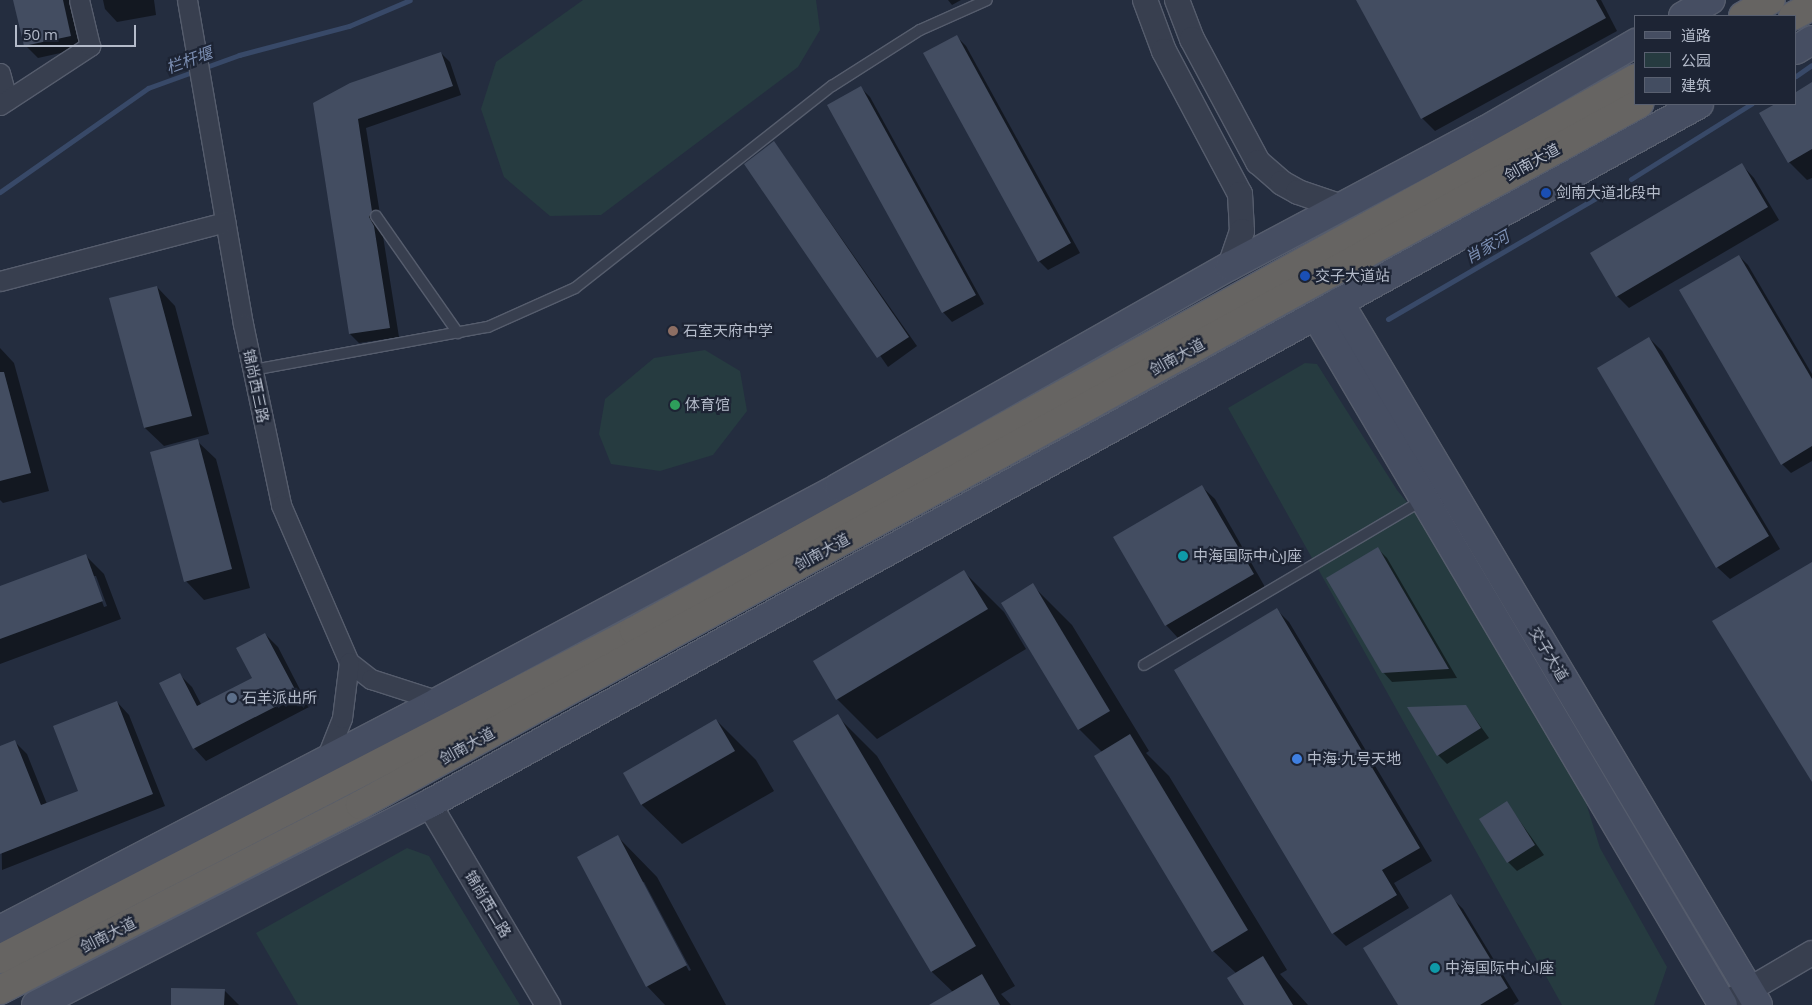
<!DOCTYPE html>
<meta charset="utf-8">
<style>
body{margin:0}
#map{position:relative;width:1812px;height:1005px;overflow:hidden;background:#242d3f;font-family:"Open Sans","Noto Sans SC",sans-serif}
div>[style]{position:absolute}
.green>*{inset:0;background:#263b40}
.shadow>*{inset:0;background:#0007}
.stream>*{height:5px;margin:-2.5px;padding:0 2.5px;transform-origin:2.5px;border-radius:2.5px;background:#384968}
.building>*{inset:0;background:#434d61}
.roads{filter:drop-shadow(1px 0 #565d6d) drop-shadow(-1px 0 #565d6d) drop-shadow(0 1px #565d6d) drop-shadow(0 -1px #565d6d)}
.service>*{height:10px;margin:-5px;padding:0 5px;transform-origin:5px;border-radius:5px;background:#383f4f}
.minor>*{height:19px;margin:-9.5px;padding:0 9.5px;transform-origin:9.5px;border-radius:9.5px;background:#383f4f}
.tertiary>*{height:24px;margin:-12px;padding:0 12px;transform-origin:12px;border-radius:12px;background:#383f4f}
.secondary>*{height:28px;margin:-14px;padding:0 14px;transform-origin:14px;border-radius:14px;background:#464e62}
.trunk>*{height:28px;margin:-14px;padding:0 14px;transform-origin:14px;border-radius:14px;background:#666462}
.dots>*{width:14px;height:14px;translate:-50% -50%;box-sizing:border-box;border:2px solid #1d2434;border-radius:50%}
span{translate:-50% -50%;white-space:nowrap;text-align:center;line-height:1.15;-webkit-text-stroke:4.5px #1d2434;paint-order:stroke}
.street-label{font-size:15px;color:#b4bbca}
.poi-label{font-size:15px;color:#b4bbca}
.left{translate:0 -50%;text-align:left}
.water-label{font-size:16px;color:#7b8eb2;font-style:italic}
.legend{position:absolute;left:1634px;top:15px;width:162px;height:90px;box-sizing:border-box;background:#1d2434;border:1px solid #596070;margin:0;padding:6px 9px;list-style:none;font-size:15px;color:#b4bbca}
.legend li{display:flex;align-items:center;gap:10px;height:25px}
.legend b{width:25px;border:1px solid #596070}
.scale{position:absolute;left:15px;top:25px;width:121px;height:22px;box-sizing:border-box;border:2px solid #b4bbca;border-top:0;padding-left:6px;font-size:15px;line-height:18px;white-space:nowrap;color:#b4bbca;-webkit-text-stroke:4px #1d2434;paint-order:stroke}
</style>
<div id="map">
<div class="green">
<i style="clip-path:polygon(583px 0,816px 0,820px 30px,798px 67px,601px 215px,550px 216px,504px 177px,481px 109px,496px 62px)"></i>
<i style="clip-path:polygon(705px 350px,740px 371px,747px 411px,713px 455px,660px 471px,611px 464px,599px 434px,605px 399px,654px 358px)"></i>
<i style="clip-path:polygon(1305px 363px,1317px 364px,1397px 490px,1424px 523px,1583px 793px,1600px 848px,1667px 967px,1654px 1005px,1562px 1005px,1228px 408px)"></i>
<i style="clip-path:polygon(407px 848px,429px 856px,520px 1005px,298px 1005px,256px 933px)"></i>
</div>
<div class="shadow">
<i style="clip-path:polygon(15px 0,72px 0,83px 48px,38px 58px,25px 45px)"></i>
<i style="clip-path:polygon(103px 0,154px 0,156px 15px,117px 22px,105px 9px)"></i>
<i style="clip-path:polygon(948px 0,961px 0,952px 5px)"></i>
<i style="clip-path:polygon(1357px 0,1601px 0,1617px 31px,1435px 131px,1422px 118px)"></i>
<i style="clip-path:polygon(957px 37px,966px 46px,1080px 253px,1048px 270px,1039px 261px)"></i>
<i style="clip-path:polygon(441px 53px,450px 62px,461px 95px,366px 128px,381px 220px,378px 227px,383px 236px,399px 337px,359px 343px,350px 334px,314px 104px)"></i>
<i style="clip-path:polygon(1812px 84px,1812px 178px,1807px 180px,1789px 162px,1761px 114px,1778px 104px,1796px 104px,1796px 93px)"></i>
<i style="clip-path:polygon(861px 88px,870px 97px,984px 304px,952px 322px,943px 312px)"></i>
<i style="clip-path:polygon(774px 142px,917px 346px,888px 367px,746px 164px)"></i>
<i style="clip-path:polygon(1742px 165px,1754px 178px,1779px 220px,1629px 308px,1617px 296px)"></i>
<i style="clip-path:polygon(1739px 256px,1748px 265px,1812px 374px,1812px 461px,1791px 473px,1782px 464px)"></i>
<i style="clip-path:polygon(157px 287px,175px 306px,209px 434px,164px 446px,145px 428px)"></i>
<i style="clip-path:polygon(1649px 338px,1662px 351px,1780px 549px,1730px 579px,1717px 567px)"></i>
<i style="clip-path:polygon(0 348px,14px 363px,49px 491px,3px 503px,0 500px)"></i>
<i style="clip-path:polygon(197px 441px,216px 459px,250px 588px,204px 600px,186px 581px)"></i>
<i style="clip-path:polygon(1202px 487px,1215px 499px,1265px 587px,1178px 638px,1166px 625px)"></i>
<i style="clip-path:polygon(1378px 549px,1387px 558px,1457px 678px,1392px 682px,1383px 672px)"></i>
<i style="clip-path:polygon(evenodd,86px 556px,104px 574px,121px 619px,0 664px,0 588px,86px 556px,93px 576px,96px 576px,107px 606px,104px 607px,93px 576px)"></i>
<i style="clip-path:polygon(964px 572px,1004px 612px,1026px 649px,877px 739px,837px 699px)"></i>
<i style="clip-path:polygon(1032px 585px,1072px 625px,1149px 751px,1146px 753px,1169px 776px,1287px 970px,1280px 974px,1308px 1005px,1245px 1005px,1236px 973px,1213px 951px,1102px 752px,1079px 729px,1003px 603px)"></i>
<i style="clip-path:polygon(1276px 609px,1289px 622px,1432px 861px,1394px 883px,1409px 908px,1346px 946px,1333px 933px,1176px 670px)"></i>
<i style="clip-path:polygon(265px 634px,278px 647px,309px 707px,206px 761px,194px 748px,179px 674px,192px 687px,202px 706px,253px 679px)"></i>
<i style="clip-path:polygon(117px 702px,129px 715px,165px 806px,2px 870px,0 747px,14px 741px,27px 754px,47px 804px,80px 792px)"></i>
<i style="clip-path:polygon(1466px 706px,1489px 738px,1447px 764px,1438px 755px)"></i>
<i style="clip-path:polygon(837px 716px,877px 756px,1015px 986px,1001px 994px,1011px 1005px,934px 1005px,953px 992px,932px 972px,795px 741px)"></i>
<i style="clip-path:polygon(716px 720px,756px 760px,774px 791px,682px 844px,642px 805px,624px 774px)"></i>
<i style="clip-path:polygon(1507px 803px,1544px 855px,1517px 871px,1508px 862px)"></i>
<i style="clip-path:polygon(evenodd,618px 837px,657px 877px,726px 1005px,665px 1005px,647px 986px,618px 837px,641px 882px,644px 882px,691px 970px,689px 971px,641px 882px)"></i>
<i style="clip-path:polygon(1450px 896px,1463px 909px,1519px 1001px,1513px 1005px,1399px 1005px)"></i>
<i style="clip-path:polygon(224px 990px,239px 1005px,172px 1005px)"></i>
</div>
<div class="stream">
<i style="left:1796px;top:76px;width:19px;rotate:-35deg"></i>
<i style="left:1631px;top:179px;width:142px;rotate:-32deg"></i>
<i style="left:0;top:192px;width:181px;rotate:-35.1deg"></i>
<i style="left:148px;top:88px;width:97px;rotate:-19.9deg"></i>
<i style="left:239px;top:55px;width:114px;rotate:-14.8deg"></i>
<i style="left:349px;top:26px;width:66px;rotate:-23.1deg"></i>
<i style="left:1388px;top:319px;width:243px;rotate:-30.2deg"></i>
</div>
<div class="building">
<i style="clip-path:polygon(13px 0,63px 0,71px 36px,24px 46px)"></i>
<i style="clip-path:polygon(1356px 0,1596px 0,1606px 18px,1421px 119px)"></i>
<i style="clip-path:polygon(957px 35px,1071px 243px,1038px 262px,923px 53px)"></i>
<i style="clip-path:polygon(441px 52px,453px 86px,358px 119px,372px 211px,369px 217px,374px 226px,390px 328px,349px 334px,313px 103px,350px 83px)"></i>
<i style="clip-path:polygon(1812px 82px,1812px 149px,1788px 163px,1759px 113px,1775px 104px,1796px 104px,1796px 92px)"></i>
<i style="clip-path:polygon(861px 86px,976px 295px,942px 313px,827px 105px)"></i>
<i style="clip-path:polygon(774px 141px,909px 337px,877px 358px,744px 164px)"></i>
<i style="clip-path:polygon(1742px 163px,1768px 207px,1616px 297px,1590px 253px)"></i>
<i style="clip-path:polygon(1739px 255px,1812px 379px,1812px 446px,1781px 465px,1679px 290px)"></i>
<i style="clip-path:polygon(157px 286px,192px 416px,144px 428px,109px 298px)"></i>
<i style="clip-path:polygon(1649px 337px,1769px 536px,1716px 568px,1597px 368px)"></i>
<i style="clip-path:polygon(0 372px,4px 372px,31px 473px,0 481px)"></i>
<i style="clip-path:polygon(198px 439px,232px 569px,184px 582px,150px 452px)"></i>
<i style="clip-path:polygon(1202px 485px,1254px 574px,1165px 626px,1113px 537px)"></i>
<i style="clip-path:polygon(1378px 547px,1449px 669px,1382px 673px,1326px 578px)"></i>
<i style="clip-path:polygon(86px 554px,103px 601px,0 639px,0 586px)"></i>
<i style="clip-path:polygon(1812px 562px,1812px 782px,1712px 621px)"></i>
<i style="clip-path:polygon(964px 570px,988px 609px,836px 700px,813px 661px)"></i>
<i style="clip-path:polygon(1033px 583px,1110px 711px,1078px 730px,1001px 603px)"></i>
<i style="clip-path:polygon(1277px 608px,1420px 848px,1382px 870px,1397px 895px,1332px 934px,1174px 670px)"></i>
<i style="clip-path:polygon(265px 633px,298px 695px,193px 749px,159px 683px,180px 673px,197px 706px,252px 678px,236px 648px)"></i>
<i style="clip-path:polygon(117px 701px,153px 794px,0 854px,0 746px,15px 740px,41px 805px,78px 791px,53px 726px)"></i>
<i style="clip-path:polygon(1466px 705px,1481px 728px,1437px 756px,1407px 707px)"></i>
<i style="clip-path:polygon(838px 714px,976px 946px,931px 972px,793px 741px)"></i>
<i style="clip-path:polygon(716px 719px,735px 751px,641px 805px,623px 773px)"></i>
<i style="clip-path:polygon(1130px 734px,1248px 930px,1212px 952px,1094px 756px)"></i>
<i style="clip-path:polygon(1507px 801px,1535px 845px,1507px 863px,1479px 819px)"></i>
<i style="clip-path:polygon(618px 835px,687px 965px,646px 987px,577px 857px)"></i>
<i style="clip-path:polygon(1451px 894px,1508px 988px,1480px 1005px,1398px 1005px,1363px 948px)"></i>
<i style="clip-path:polygon(1263px 956px,1293px 1005px,1244px 1005px,1227px 978px)"></i>
<i style="clip-path:polygon(982px 974px,1000px 1005px,929px 1005px)"></i>
<i style="clip-path:polygon(171px 988px,225px 989px,224px 1005px,171px 1005px)"></i>
</div>
<div class="roads">
<div class="service">
<i style="left:376px;top:216px;width:143px;rotate:55deg"></i>
<i style="left:253px;top:370px;width:239px;rotate:-10.4deg"></i>
<i style="left:488px;top:327px;width:95px;rotate:-24.1deg"></i>
<i style="left:575px;top:288px;width:327px;rotate:-38.2deg"></i>
<i style="left:832px;top:86px;width:104px;rotate:-32.5deg"></i>
<i style="left:920px;top:30px;width:73px;rotate:-24.1deg"></i>
<i style="left:1144px;top:665px;width:324px;rotate:-30.6deg"></i>
</div>
<div class="minor">
<i style="left:187px;top:0;width:329px;rotate:80.2deg"></i>
<i style="left:243px;top:324px;width:185px;rotate:78.1deg"></i>
<i style="left:281px;top:505px;width:171px;rotate:66.6deg"></i>
<i style="left:349px;top:662px;width:28px;rotate:38deg"></i>
<i style="left:371px;top:679px;width:71px;rotate:17.9deg"></i>
<i style="left:0;top:73px;width:28px;rotate:75deg"></i>
<i style="left:0;top:105px;width:108px;rotate:-33.2deg"></i>
<i style="left:90px;top:46px;width:47px;rotate:-103.4deg"></i>
<i style="left:0;top:281px;width:233px;rotate:-14.7deg"></i>
<i style="left:325px;top:761px;width:46px;rotate:-68.4deg"></i>
<i style="left:342px;top:718px;width:56px;rotate:-82.9deg"></i>
</div>
<div class="tertiary">
<i style="left:1145px;top:0;width:54px;rotate:69.6deg"></i>
<i style="left:1164px;top:51px;width:162px;rotate:62deg"></i>
<i style="left:1240px;top:194px;width:37px;rotate:87deg"></i>
<i style="left:1242px;top:231px;width:37px;rotate:109deg"></i>
<i style="left:1177px;top:0;width:42px;rotate:69deg"></i>
<i style="left:1192px;top:39px;width:140px;rotate:61.8deg"></i>
<i style="left:1258px;top:162px;width:32px;rotate:41deg"></i>
<i style="left:1282px;top:183px;width:18px;rotate:29deg"></i>
<i style="left:1298px;top:192px;width:46px;rotate:18.8deg"></i>
<i style="left:429px;top:804px;width:234px;rotate:59.4deg"></i>
<i style="left:1723px;top:1005px;width:103px;rotate:-30.3deg"></i>
</div>
<div class="secondary">
<i style="left:1683px;top:16px;width:32px;rotate:-30deg"></i>
<i style="left:1796px;top:50px;width:19px;rotate:-32deg"></i>
<i style="left:1339px;top:302px;width:818px;rotate:59.2deg"></i>
<i style="left:1316px;top:316px;width:800px;rotate:59.43deg"></i>
<i style="left:0;top:930px;width:495px;rotate:-27.5deg"></i>
<i style="left:439px;top:701px;width:454px;rotate:-28.1deg"></i>
<i style="left:839px;top:487px;width:449px;rotate:-29.5deg"></i>
<i style="left:1230px;top:266px;width:288px;rotate:-28deg"></i>
<i style="left:1484px;top:131px;width:176px;rotate:-30.1deg"></i>
<i style="left:36px;top:1005px;width:441px;rotate:-27.1deg"></i>
<i style="left:429px;top:804px;width:1450px;rotate:-28.86deg"></i>
</div>
<div class="trunk">
<i style="left:1743px;top:16px;width:32px;rotate:-30deg"></i>
<i style="left:1793px;top:16px;width:21px;rotate:-28deg"></i>
<i style="left:0;top:959px;width:714px;rotate:-27.35deg"></i>
<i style="left:634px;top:631px;width:1144px;rotate:-28.89deg"></i>
<i style="left:0;top:990px;width:405px;rotate:-27.2deg"></i>
<i style="left:360px;top:805px;width:1459px;rotate:-28.73deg"></i>
</div>
</div>
<div class="dots">
<i style="left:1546px;top:193px;background:#1a4fb4"></i>
<i style="left:1305px;top:276px;background:#1a4fb4"></i>
<i style="left:673px;top:331px;background:#8d6e63"></i>
<i style="left:675px;top:405px;background:#2e9e5b"></i>
<i style="left:1183px;top:556px;background:#0f9aa8"></i>
<i style="left:232px;top:698px;background:#5c6f8a"></i>
<i style="left:1297px;top:759px;background:#3f7fe0"></i>
<i style="left:1435px;top:968px;background:#0f9aa8"></i>
</div>
<div class="street-label">
<span style="left:1532px;top:162px;rotate:-29deg">剑南大道</span>
<span style="left:1177px;top:357px;rotate:-29deg">剑南大道</span>
<span style="left:256px;top:386px;rotate:78deg">锦尚西三路</span>
<span style="left:822px;top:552px;rotate:-29deg">剑南大道</span>
<span style="left:1549px;top:654px;rotate:59deg">交子大道</span>
<span style="left:467px;top:746px;rotate:-29deg">剑南大道</span>
<span style="left:488px;top:904px;rotate:59deg">锦尚西二路</span>
<span style="left:108px;top:935px;rotate:-27deg">剑南大道</span>
</div>
<div class="poi-label">
<span class="left" style="left:1556px;top:193px">剑南大道北段中</span>
<span class="left" style="left:1315px;top:276px">交子大道站</span>
<span class="left" style="left:683px;top:331px">石室天府中学</span>
<span class="left" style="left:685px;top:405px">体育馆</span>
<span class="left" style="left:1193px;top:556px">中海国际中心J座</span>
<span class="left" style="left:242px;top:698px">石羊派出所</span>
<span class="left" style="left:1307px;top:759px">中海·九号天地</span>
<span class="left" style="left:1445px;top:968px">中海国际中心I座</span>
</div>
<div class="water-label">
<span style="left:189px;top:60px;rotate:-20deg">栏杆堰</span>
<span style="left:1487px;top:247px;rotate:-30deg">肖家河</span>
</div>
<ul class="legend">
<li><b style="height:6px;background:#464e62"></b>道路</li>
<li><b style="height:14px;background:#263b40"></b>公园</li>
<li><b style="height:14px;background:#434d61"></b>建筑</li>
</ul>
<div class="scale">50 m</div>
</div>
